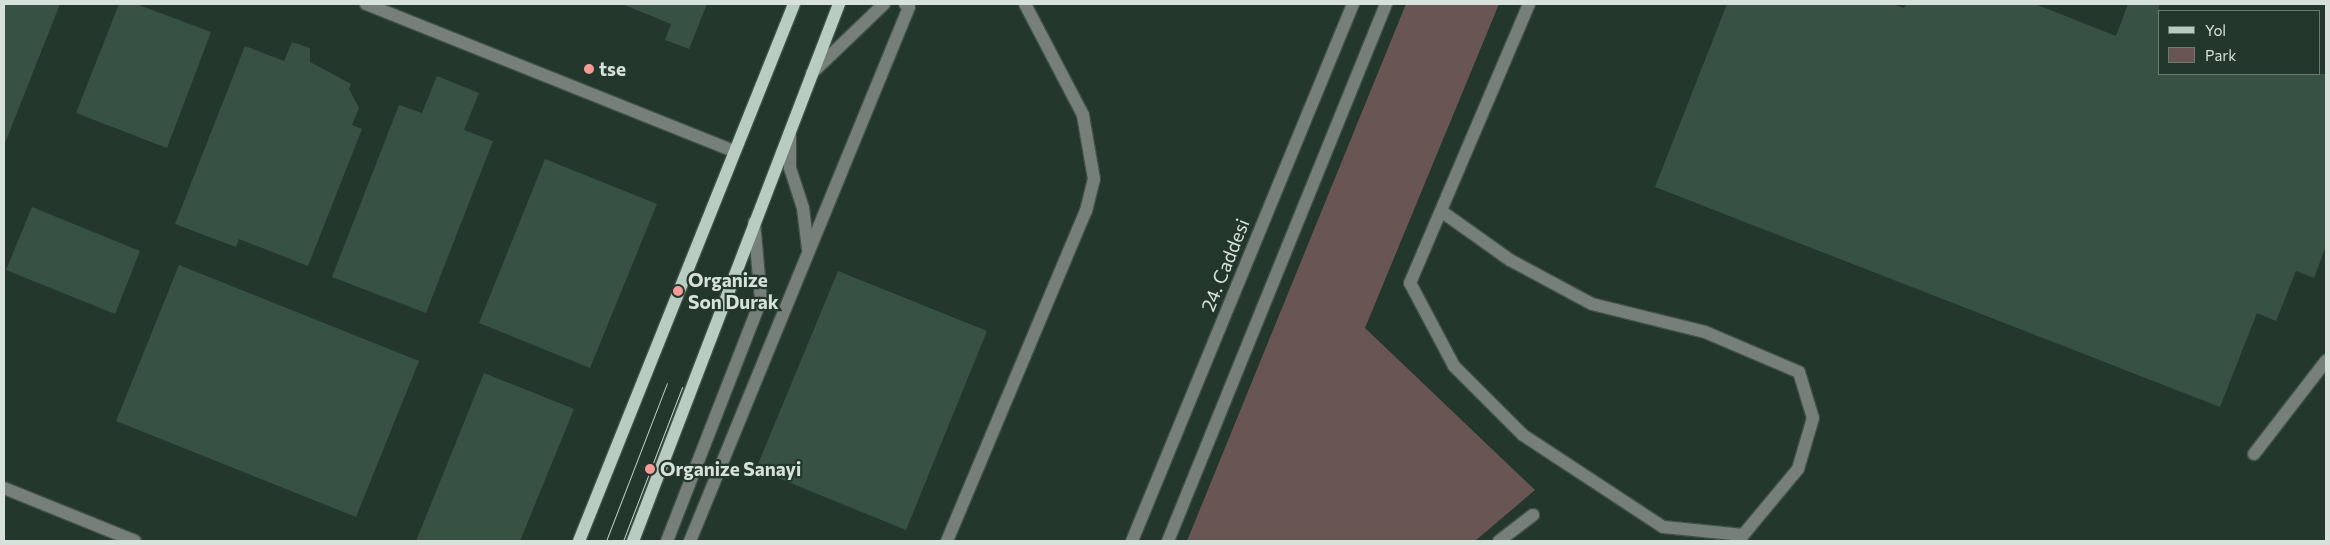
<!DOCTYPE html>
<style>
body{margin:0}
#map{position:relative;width:2330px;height:545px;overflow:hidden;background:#24372d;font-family:Commissioner,sans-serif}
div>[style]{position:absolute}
.green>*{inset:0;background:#695654}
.building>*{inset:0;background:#375243}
.roads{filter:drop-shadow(1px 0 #405249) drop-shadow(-1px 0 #405249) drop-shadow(0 1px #405249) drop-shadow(0 -1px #405249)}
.minor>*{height:12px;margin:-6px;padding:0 6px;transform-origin:6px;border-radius:6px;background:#767f7a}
.major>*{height:12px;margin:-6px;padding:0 6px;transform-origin:6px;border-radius:6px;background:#b9ccc1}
.tram>*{height:1px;margin:-0.5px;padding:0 0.5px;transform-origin:0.5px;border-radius:0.5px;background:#bfccc4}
.dots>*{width:14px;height:14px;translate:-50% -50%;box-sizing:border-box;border:2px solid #24372d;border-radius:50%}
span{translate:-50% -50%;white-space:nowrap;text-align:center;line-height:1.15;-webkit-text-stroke:4.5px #24372d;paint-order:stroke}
.poi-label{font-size:19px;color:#d5e1da;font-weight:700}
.left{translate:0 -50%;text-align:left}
.street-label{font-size:19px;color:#d5e1da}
.frame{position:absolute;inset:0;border:5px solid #d5e1da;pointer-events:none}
.legend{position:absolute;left:2158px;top:10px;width:162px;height:65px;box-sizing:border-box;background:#24372d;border:1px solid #6b7b72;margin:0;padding:6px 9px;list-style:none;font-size:15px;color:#d5e1da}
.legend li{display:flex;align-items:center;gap:10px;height:25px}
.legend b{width:25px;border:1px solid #6b7b72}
</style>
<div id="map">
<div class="green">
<i style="clip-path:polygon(1406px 4px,1499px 4px,1365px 328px,1535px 490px,1475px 541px,1187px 541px)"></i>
</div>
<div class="building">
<i style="clip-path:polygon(4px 4px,60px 4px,5px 143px,4px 143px)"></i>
<i style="clip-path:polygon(119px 4px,136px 4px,211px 32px,167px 148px,76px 113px)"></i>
<i style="clip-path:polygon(622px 4px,707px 4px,689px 49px,665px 40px,671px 24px)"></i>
<i style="clip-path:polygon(1727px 4px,1892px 4px,1904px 8px,1906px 4px,2035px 4px,2116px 36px,2128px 4px,2159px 4px,2159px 74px,2326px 74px,2326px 246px,2314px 278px,2296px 271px,2276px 321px,2257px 313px,2220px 407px,1655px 187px)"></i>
<i style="clip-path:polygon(292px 42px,310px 48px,310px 62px,351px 84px,349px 89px,359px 108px,352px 125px,362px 129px,308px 266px,239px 239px,236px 247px,175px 224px,245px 46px,284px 61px)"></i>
<i style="clip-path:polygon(437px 76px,479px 93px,464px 130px,493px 141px,426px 313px,332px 277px,399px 105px,422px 113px)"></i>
<i style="clip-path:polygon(545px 159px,657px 204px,590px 368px,479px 323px)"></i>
<i style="clip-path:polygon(32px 207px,140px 251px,115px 314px,6px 270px)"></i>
<i style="clip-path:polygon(179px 265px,419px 361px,356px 517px,116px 421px)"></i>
<i style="clip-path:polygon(838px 271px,987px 331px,906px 530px,756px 469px)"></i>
<i style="clip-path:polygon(484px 373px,574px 409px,520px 541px,416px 541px)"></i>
</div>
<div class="roads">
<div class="minor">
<i style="left:366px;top:4px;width:395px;rotate:21.8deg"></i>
<i style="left:812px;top:73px;width:100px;rotate:-43.8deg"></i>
<i style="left:790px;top:134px;width:34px;rotate:90deg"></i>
<i style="left:790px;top:168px;width:42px;rotate:72deg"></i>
<i style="left:803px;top:208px;width:41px;rotate:83deg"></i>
<i style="left:1441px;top:211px;width:85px;rotate:35.4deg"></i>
<i style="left:1510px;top:260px;width:93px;rotate:28.2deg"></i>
<i style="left:1592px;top:304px;width:116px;rotate:13.9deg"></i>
<i style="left:1705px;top:332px;width:102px;rotate:23.1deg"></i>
<i style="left:1799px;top:372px;width:48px;rotate:73.1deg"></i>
<i style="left:1813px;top:418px;width:53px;rotate:106.4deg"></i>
<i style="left:1798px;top:469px;width:86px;rotate:129.8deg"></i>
<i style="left:1743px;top:535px;width:80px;rotate:-174.3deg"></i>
<i style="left:1663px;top:527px;width:168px;rotate:-146.7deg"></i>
<i style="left:1523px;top:435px;width:98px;rotate:-135deg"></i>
<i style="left:1454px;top:366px;width:94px;rotate:-117.9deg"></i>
<i style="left:1410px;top:283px;width:303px;rotate:-66.9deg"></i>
<i style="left:2254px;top:454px;width:118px;rotate:-52.3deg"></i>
<i style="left:4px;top:488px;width:141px;rotate:22deg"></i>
<i style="left:667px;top:541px;width:259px;rotate:-68.7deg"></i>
<i style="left:761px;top:300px;width:78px;rotate:-95.1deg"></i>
<i style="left:690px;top:541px;width:577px;rotate:-67.7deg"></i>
<i style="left:909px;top:7px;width:5px;rotate:-143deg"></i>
<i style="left:947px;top:541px;width:358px;rotate:-67.2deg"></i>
<i style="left:1086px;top:211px;width:33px;rotate:-76deg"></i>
<i style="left:1094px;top:179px;width:65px;rotate:-99.8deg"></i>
<i style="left:1083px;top:115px;width:125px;rotate:-117.6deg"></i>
<i style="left:1132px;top:541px;width:581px;rotate:-67.63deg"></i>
<i style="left:1168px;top:541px;width:580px;rotate:-67.9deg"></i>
<i style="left:1499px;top:541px;width:43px;rotate:-37.4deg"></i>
</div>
<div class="major">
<i style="left:579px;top:541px;width:578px;rotate:-68.18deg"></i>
<i style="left:633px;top:541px;width:575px;rotate:-69.01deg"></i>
</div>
</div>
<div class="tram">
<i style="left:606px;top:541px;width:169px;rotate:-68.9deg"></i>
<i style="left:623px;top:541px;width:165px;rotate:-69deg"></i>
</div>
<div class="dots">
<i style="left:589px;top:69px;background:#f59c96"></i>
<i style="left:678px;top:291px;background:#f59c96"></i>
<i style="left:650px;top:469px;background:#f59c96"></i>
</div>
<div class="poi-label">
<span class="left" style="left:599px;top:69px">tse</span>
<span class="left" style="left:688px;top:291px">Organize<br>Son Durak</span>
<span class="left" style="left:660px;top:469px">Organize Sanayi</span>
</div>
<div class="street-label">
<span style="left:1225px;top:265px;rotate:-68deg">24. Caddesi</span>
</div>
<div class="frame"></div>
<ul class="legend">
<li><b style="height:6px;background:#b9ccc1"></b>Yol</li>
<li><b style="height:14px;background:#695654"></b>Park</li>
</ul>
</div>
